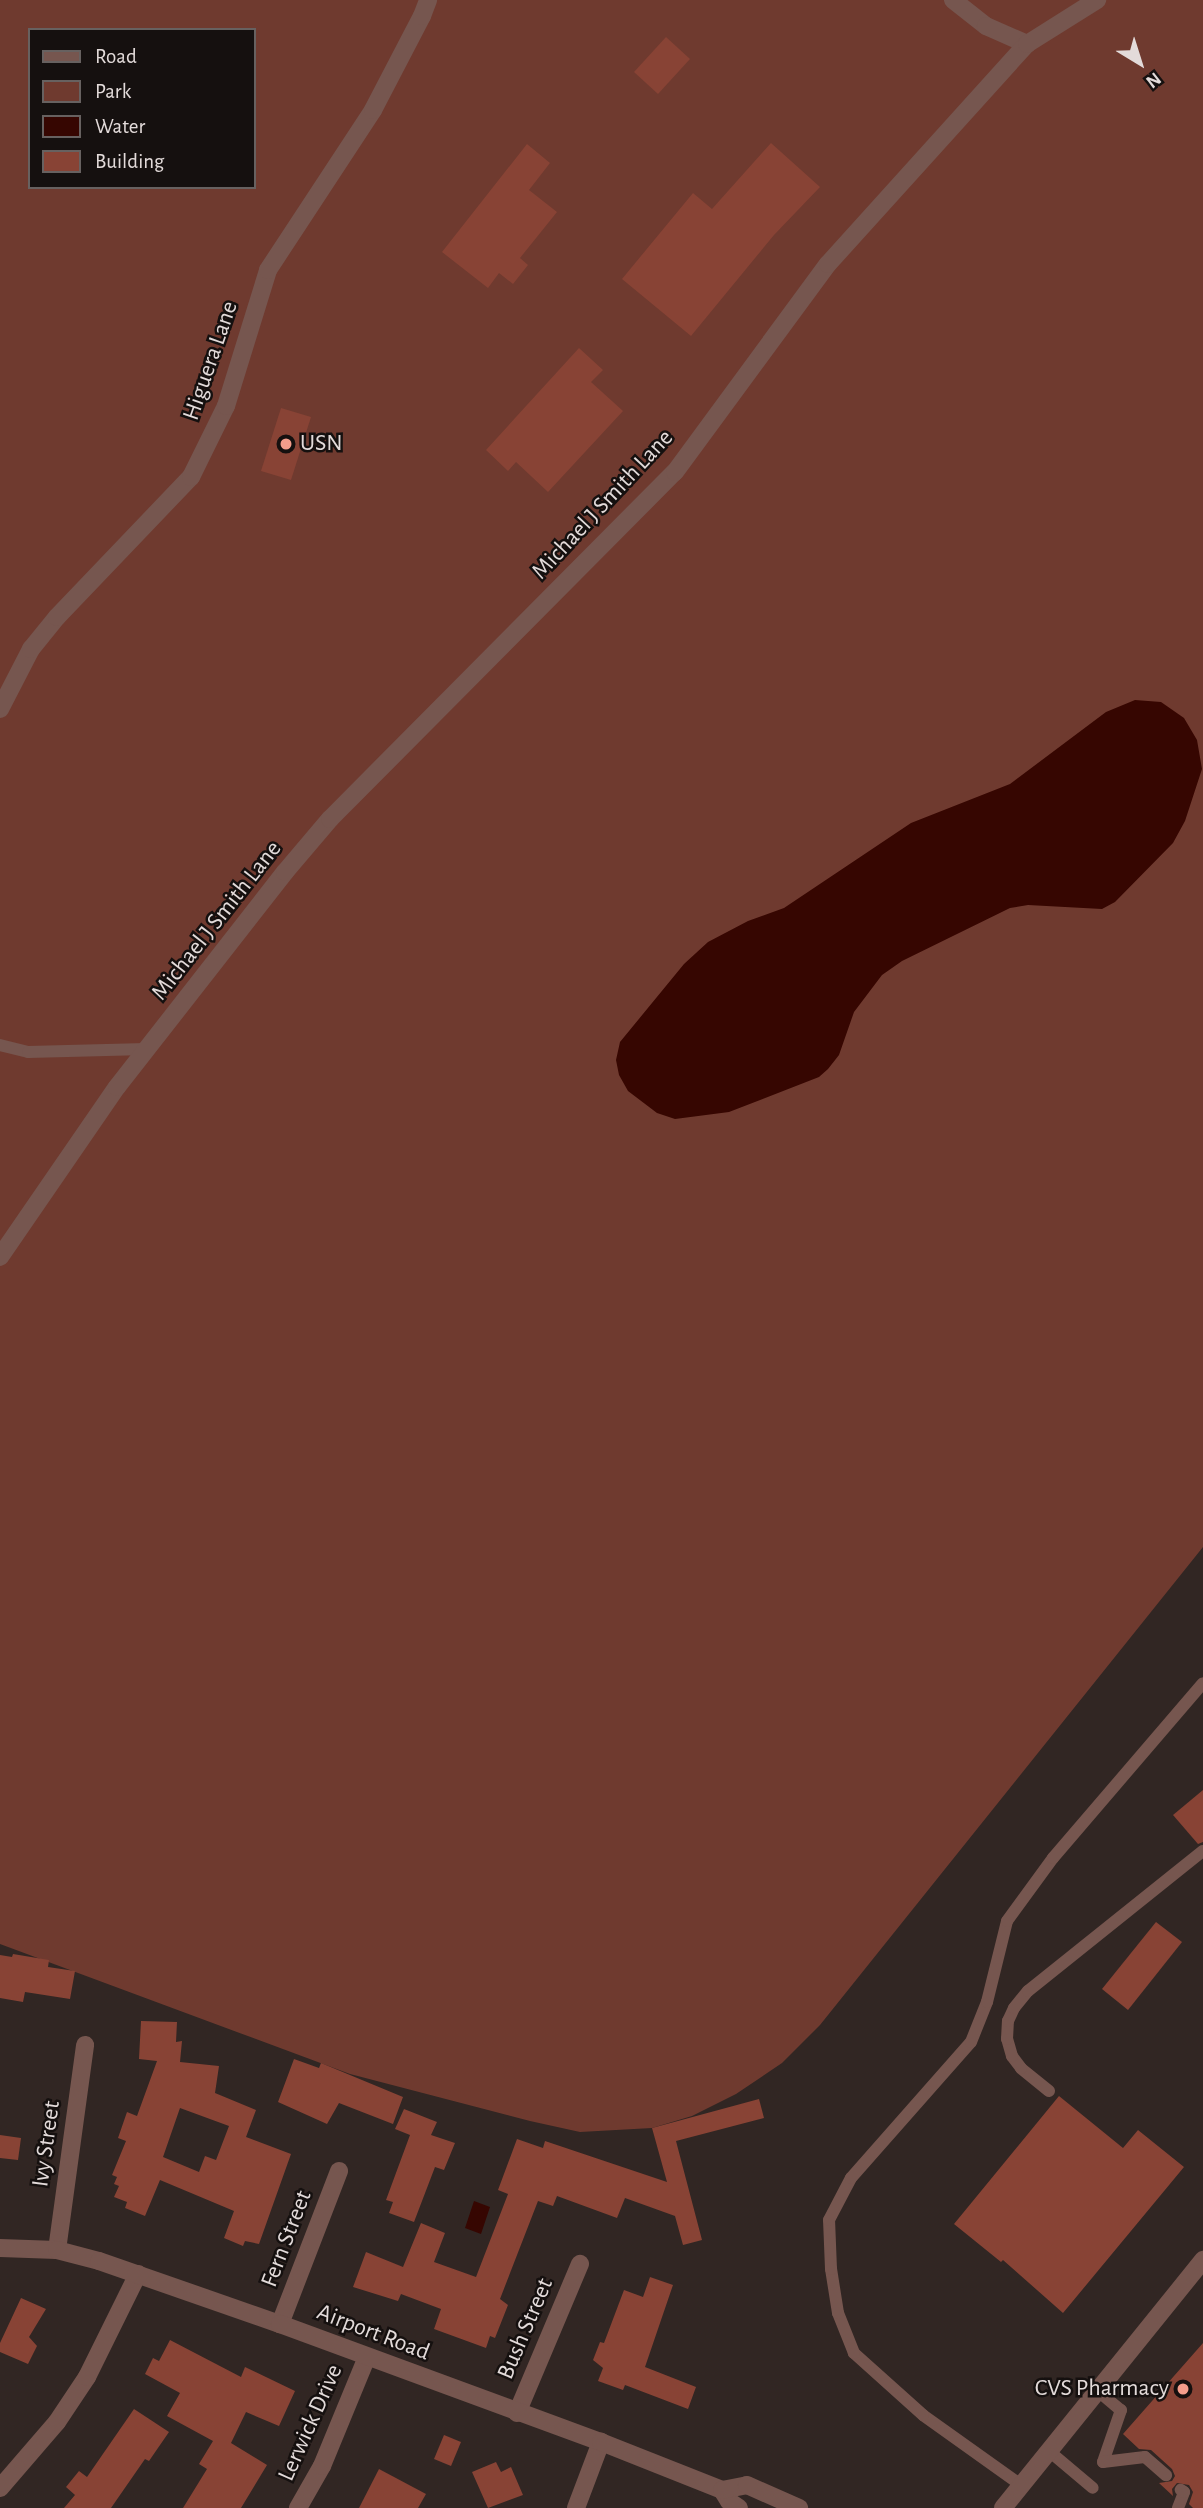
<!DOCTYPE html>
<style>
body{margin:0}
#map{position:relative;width:1203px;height:2508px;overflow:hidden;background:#312623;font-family:"Alegreya Sans",sans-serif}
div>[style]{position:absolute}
.green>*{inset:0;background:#6f3a2f}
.water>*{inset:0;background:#360601}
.building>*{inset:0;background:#884335}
.service>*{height:12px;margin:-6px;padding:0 6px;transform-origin:6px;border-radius:6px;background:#76564f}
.minor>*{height:18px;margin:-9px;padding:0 9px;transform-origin:9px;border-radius:9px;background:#76564f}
.tertiary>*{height:18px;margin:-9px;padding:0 9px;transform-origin:9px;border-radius:9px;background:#76564f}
.dots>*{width:19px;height:19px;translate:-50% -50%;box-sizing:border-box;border:4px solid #15100f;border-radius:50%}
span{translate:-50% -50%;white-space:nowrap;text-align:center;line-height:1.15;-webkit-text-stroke:5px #15100f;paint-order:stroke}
.street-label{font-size:24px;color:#e3dbda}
.poi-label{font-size:24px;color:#e3dbda}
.left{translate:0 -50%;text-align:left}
.right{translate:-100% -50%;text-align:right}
.legend{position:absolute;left:28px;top:28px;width:228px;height:161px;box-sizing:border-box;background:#15100f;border:2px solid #676160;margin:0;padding:9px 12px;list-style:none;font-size:21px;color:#e3dbda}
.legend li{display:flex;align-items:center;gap:14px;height:35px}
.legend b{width:35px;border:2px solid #676160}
.north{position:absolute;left:1105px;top:28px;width:70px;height:70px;-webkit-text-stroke:5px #15100f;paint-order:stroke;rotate:142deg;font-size:19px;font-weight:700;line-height:28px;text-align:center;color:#e3dbda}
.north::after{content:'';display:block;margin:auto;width:24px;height:32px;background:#e3dbda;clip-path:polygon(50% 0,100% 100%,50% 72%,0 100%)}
</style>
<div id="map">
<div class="green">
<i style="clip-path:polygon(evenodd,0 0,1203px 0,1203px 1547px,820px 2025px,782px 2063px,736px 2094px,692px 2116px,652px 2128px,580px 2132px,530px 2121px,350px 2074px,0 1944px,0 0,30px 30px,254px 30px,254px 187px,30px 187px,30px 30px)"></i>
</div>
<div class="water">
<i style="clip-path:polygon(1135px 700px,1161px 702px,1184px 718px,1197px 740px,1202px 769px,1185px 821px,1173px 843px,1115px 902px,1102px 909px,1028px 905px,1010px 908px,902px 961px,882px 975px,854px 1012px,839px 1055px,828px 1069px,819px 1077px,729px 1112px,675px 1119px,657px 1113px,628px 1091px,619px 1075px,616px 1060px,620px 1042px,684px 964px,708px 942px,748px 921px,784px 908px,911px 823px,1010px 784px,1106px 712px)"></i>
<i style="clip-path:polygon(474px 2201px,490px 2207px,481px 2234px,465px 2228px)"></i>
</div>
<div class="building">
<i style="clip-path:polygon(666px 37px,690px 59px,658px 94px,634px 72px)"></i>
<i style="clip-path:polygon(771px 143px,820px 187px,774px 235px,691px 336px,622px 279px,693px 193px,712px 209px)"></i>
<i style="clip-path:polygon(527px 144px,550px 163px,529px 190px,557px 212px,520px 258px,528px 265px,513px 284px,499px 273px,488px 288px,442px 252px)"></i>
<i style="clip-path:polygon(579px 348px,603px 370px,591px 382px,623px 411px,548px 492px,516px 462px,508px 471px,486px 450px)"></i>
<i style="clip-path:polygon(281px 408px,311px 417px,291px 480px,261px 471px)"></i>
<i style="clip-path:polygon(1203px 1790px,1203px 1842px,1198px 1844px,1173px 1815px)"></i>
<i style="clip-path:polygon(1156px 1922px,1182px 1942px,1128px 2010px,1102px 1989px)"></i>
<i style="clip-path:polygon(13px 1954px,49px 1960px,48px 1967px,75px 1971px,70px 1999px,25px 1992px,23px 2002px,0 1998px,0 1955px,12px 1957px)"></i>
<i style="clip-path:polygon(evenodd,141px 2021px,177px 2022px,176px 2042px,182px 2041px,180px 2062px,219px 2066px,215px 2093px,256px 2110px,246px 2137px,291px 2154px,259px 2244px,245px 2241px,243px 2246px,224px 2238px,234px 2211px,160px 2180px,145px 2216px,125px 2208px,127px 2202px,114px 2197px,119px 2186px,114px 2184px,117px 2177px,112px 2175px,126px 2141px,118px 2138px,127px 2112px,137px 2116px,157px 2061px,139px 2059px,141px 2021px,180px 2108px,229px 2126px,216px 2160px,205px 2156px,199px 2172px,163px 2157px,180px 2108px)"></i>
<i style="clip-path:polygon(294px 2059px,319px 2068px,321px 2063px,403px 2097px,393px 2124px,339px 2103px,327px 2124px,278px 2102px)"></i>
<i style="clip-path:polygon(1059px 2096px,1123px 2148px,1138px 2130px,1184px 2167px,1063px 2313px,1003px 2260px,1001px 2262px,954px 2224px)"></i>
<i style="clip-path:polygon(759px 2099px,764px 2118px,676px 2141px,702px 2240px,683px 2245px,675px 2216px,625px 2198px,617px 2218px,557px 2196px,553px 2206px,538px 2201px,500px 2299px,508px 2305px,495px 2338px,490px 2336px,486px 2348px,434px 2329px,441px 2309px,401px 2294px,398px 2301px,353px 2287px,366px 2252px,403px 2267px,421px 2223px,445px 2233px,434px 2262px,476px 2277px,508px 2194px,498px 2190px,517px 2139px,543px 2148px,545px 2141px,667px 2182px,652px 2128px)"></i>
<i style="clip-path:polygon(404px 2109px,437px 2122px,431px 2135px,455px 2143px,444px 2170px,435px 2167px,414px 2222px,389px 2213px,393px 2202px,386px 2200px,410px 2135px,395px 2129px)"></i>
<i style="clip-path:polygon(0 2135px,21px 2138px,18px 2160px,0 2158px)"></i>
<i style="clip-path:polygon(650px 2277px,673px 2285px,645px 2367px,696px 2387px,688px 2409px,625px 2385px,623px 2390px,598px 2381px,603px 2368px,593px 2360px,600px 2342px,604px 2343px,624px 2290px,643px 2297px)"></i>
<i style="clip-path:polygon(21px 2298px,46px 2309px,29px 2337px,37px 2346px,28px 2364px,0 2352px,0 2343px)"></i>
<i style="clip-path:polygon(170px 2340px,241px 2377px,245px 2367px,295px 2391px,279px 2426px,246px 2412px,231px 2443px,267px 2465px,241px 2508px,183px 2508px,207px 2469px,199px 2464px,213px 2441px,167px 2416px,180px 2393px,145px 2374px,153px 2358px,159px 2361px)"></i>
<i style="clip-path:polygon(1203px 2343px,1203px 2508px,1193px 2508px,1189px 2504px,1193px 2492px,1189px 2485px,1177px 2483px,1172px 2489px,1173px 2496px,1159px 2483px,1172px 2481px,1175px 2476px,1172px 2469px,1151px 2450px,1139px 2449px,1123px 2434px)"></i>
<i style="clip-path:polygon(134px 2409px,169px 2432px,149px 2461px,145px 2459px,111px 2508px,64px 2508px,75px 2495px,66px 2487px,79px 2471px,87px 2477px)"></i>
<i style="clip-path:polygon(444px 2435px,461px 2442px,451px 2466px,434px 2459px)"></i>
<i style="clip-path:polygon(496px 2462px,501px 2472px,511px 2467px,523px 2495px,488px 2508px,472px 2472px)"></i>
<i style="clip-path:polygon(379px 2469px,426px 2494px,418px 2508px,359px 2508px)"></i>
</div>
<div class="service">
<i style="left:0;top:1045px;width:29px;rotate:14deg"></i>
<i style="left:28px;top:1052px;width:118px;rotate:-1.5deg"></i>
<i style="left:1049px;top:2091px;width:36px;rotate:-141deg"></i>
<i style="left:1021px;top:2068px;width:15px;rotate:-127deg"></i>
<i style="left:1012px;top:2056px;width:18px;rotate:-106deg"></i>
<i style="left:1007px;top:2039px;width:18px;rotate:-87deg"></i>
<i style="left:1008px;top:2021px;width:14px;rotate:-65deg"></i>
<i style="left:1014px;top:2008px;width:22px;rotate:-51deg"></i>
<i style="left:1028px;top:1991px;width:224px;rotate:-38.7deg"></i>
<i style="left:1098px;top:2391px;width:30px;rotate:40deg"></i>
<i style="left:1121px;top:2410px;width:55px;rotate:109.1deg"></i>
<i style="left:1103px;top:2462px;width:42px;rotate:-6.8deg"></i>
<i style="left:1145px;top:2457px;width:28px;rotate:41deg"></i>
<i style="left:1049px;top:2451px;width:57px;rotate:40.1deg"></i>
<i style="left:1021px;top:2485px;width:120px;rotate:-144.5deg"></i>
<i style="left:923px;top:2415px;width:93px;rotate:-138.1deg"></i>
<i style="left:854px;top:2353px;width:43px;rotate:-111.8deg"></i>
<i style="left:838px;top:2313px;width:45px;rotate:-99deg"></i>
<i style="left:831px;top:2269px;width:49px;rotate:-92.3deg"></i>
<i style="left:829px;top:2220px;width:47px;rotate:-62.4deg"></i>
<i style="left:851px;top:2178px;width:181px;rotate:-48.6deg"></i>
<i style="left:971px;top:2042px;width:43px;rotate:-68.2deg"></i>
<i style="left:987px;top:2002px;width:83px;rotate:-76.1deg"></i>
<i style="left:1007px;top:1921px;width:78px;rotate:-53.9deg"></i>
<i style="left:1053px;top:1858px;width:230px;rotate:-49.4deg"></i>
<i style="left:1178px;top:2508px;width:17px;rotate:-69deg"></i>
<i style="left:1184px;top:2492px;width:4px;rotate:-146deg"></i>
</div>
<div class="minor">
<i style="left:953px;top:0;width:42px;rotate:38.2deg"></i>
<i style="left:986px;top:26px;width:45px;rotate:23.7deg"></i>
<i style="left:0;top:709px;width:68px;rotate:-62.7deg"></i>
<i style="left:31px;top:649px;width:41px;rotate:-50.9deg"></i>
<i style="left:57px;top:617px;width:194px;rotate:-46.3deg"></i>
<i style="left:191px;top:477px;width:79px;rotate:-63.8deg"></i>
<i style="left:226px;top:406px;width:142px;rotate:-72.8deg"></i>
<i style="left:268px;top:270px;width:191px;rotate:-56.7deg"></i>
<i style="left:373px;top:110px;width:106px;rotate:-62.5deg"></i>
<i style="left:422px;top:16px;width:17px;rotate:-69deg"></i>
<i style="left:0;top:1257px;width:206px;rotate:-55.5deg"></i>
<i style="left:117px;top:1087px;width:273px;rotate:-52deg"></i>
<i style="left:285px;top:872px;width:70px;rotate:-49.7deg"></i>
<i style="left:330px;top:819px;width:489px;rotate:-45.2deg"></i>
<i style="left:675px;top:472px;width:258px;rotate:-53.7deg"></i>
<i style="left:828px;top:264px;width:297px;rotate:-47.9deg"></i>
<i style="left:1027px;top:44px;width:83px;rotate:-32.2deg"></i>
<i style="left:57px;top:2250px;width:207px;rotate:-82.2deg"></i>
<i style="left:280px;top:2324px;width:164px;rotate:-68.9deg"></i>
<i style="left:517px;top:2413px;width:162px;rotate:-67.1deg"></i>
<i style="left:0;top:2488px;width:87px;rotate:-49.2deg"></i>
<i style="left:57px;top:2422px;width:54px;rotate:-56.3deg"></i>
<i style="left:87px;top:2377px;width:115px;rotate:-63.7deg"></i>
<i style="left:298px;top:2508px;width:48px;rotate:-60.3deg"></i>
<i style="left:322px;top:2466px;width:118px;rotate:-67.6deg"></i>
<i style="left:576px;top:2508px;width:71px;rotate:-69.3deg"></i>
</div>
<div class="tertiary">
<i style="left:0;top:2248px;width:57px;rotate:2deg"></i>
<i style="left:57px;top:2250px;width:43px;rotate:14.7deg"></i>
<i style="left:99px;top:2261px;width:192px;rotate:19.2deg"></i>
<i style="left:280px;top:2324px;width:342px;rotate:20.2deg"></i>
<i style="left:601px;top:2442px;width:130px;rotate:21.6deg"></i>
<i style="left:722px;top:2490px;width:13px;rotate:58deg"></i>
<i style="left:729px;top:2501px;width:12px;rotate:35deg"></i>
<i style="left:722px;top:2490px;width:25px;rotate:-11deg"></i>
<i style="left:747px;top:2485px;width:57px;rotate:23.9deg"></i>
<i style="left:1003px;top:2508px;width:319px;rotate:-51.1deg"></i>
</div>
<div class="dots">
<i style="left:286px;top:444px;background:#f49d8b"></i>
<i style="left:1183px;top:2389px;background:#f49d8b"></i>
</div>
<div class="street-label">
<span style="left:211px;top:361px;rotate:-71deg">Higuera Lane</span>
<span style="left:603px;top:505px;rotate:-47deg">Michael J Smith Lane</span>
<span style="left:217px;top:921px;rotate:-52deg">Michael J Smith Lane</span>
<span style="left:47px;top:2144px;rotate:-82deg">Ivy Street</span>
<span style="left:287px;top:2239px;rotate:-69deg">Fern Street</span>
<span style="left:526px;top:2329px;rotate:-67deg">Bush Street</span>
<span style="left:373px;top:2333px;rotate:21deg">Airport Road</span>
<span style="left:311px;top:2423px;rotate:-66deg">Lerwick Drive</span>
</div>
<div class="poi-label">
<span class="left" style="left:300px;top:444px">USN</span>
<span class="right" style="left:1169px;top:2389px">CVS Pharmacy</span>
</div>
<ul class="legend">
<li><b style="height:9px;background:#76564f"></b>Road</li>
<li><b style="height:19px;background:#6f3a2f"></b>Park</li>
<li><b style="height:19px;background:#360601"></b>Water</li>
<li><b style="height:19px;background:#884335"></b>Building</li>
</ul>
<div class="north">N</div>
</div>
